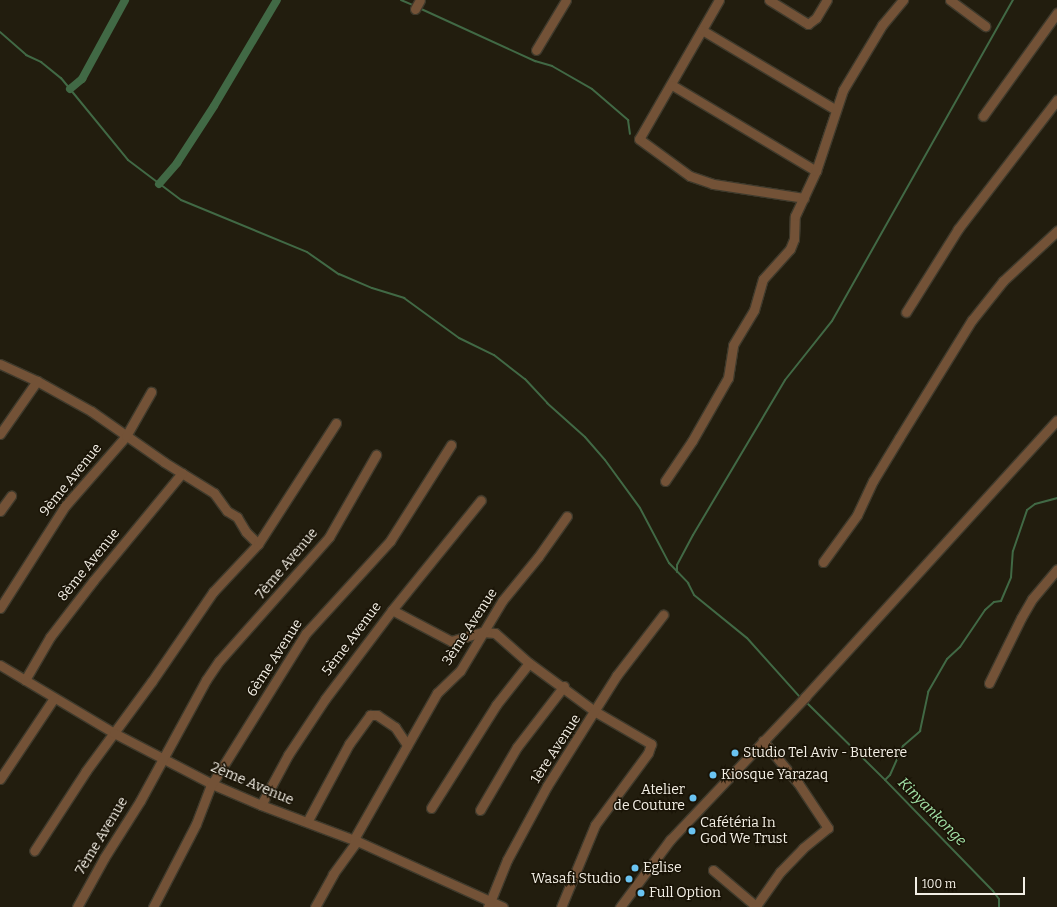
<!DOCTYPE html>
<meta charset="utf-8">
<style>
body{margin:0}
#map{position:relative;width:1057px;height:907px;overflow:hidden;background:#221d0e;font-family:Bitter,serif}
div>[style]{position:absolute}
.stream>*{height:2px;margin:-1px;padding:0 1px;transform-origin:1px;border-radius:1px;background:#416945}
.canal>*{height:8px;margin:-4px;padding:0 4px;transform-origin:4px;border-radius:4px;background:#416945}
.roads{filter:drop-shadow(1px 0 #3f3a2c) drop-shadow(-1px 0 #3f3a2c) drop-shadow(0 1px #3f3a2c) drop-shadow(0 -1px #3f3a2c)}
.minor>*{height:9px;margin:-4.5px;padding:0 4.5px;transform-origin:4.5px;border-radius:4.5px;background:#735237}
.dots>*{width:11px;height:11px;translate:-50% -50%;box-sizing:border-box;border:2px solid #191306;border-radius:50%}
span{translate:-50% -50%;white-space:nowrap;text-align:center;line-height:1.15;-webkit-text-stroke:3px #191306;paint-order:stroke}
.street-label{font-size:14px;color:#f3efe5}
.poi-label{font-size:14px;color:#f3efe5}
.left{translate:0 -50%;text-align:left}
.right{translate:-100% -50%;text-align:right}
.water-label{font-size:15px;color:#a3e3a8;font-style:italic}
.scale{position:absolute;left:915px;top:877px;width:110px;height:18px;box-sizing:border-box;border:2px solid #f3efe5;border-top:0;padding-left:5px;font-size:12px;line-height:14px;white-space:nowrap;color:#f3efe5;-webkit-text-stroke:3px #191306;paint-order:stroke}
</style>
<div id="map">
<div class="stream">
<i style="left:401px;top:0;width:13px;rotate:23deg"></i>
<i style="left:419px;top:8px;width:128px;rotate:24.6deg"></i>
<i style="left:535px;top:61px;width:18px;rotate:16deg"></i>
<i style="left:552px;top:66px;width:46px;rotate:29.9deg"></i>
<i style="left:592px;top:89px;width:48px;rotate:40.7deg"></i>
<i style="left:628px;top:120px;width:14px;rotate:82deg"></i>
<i style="left:0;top:32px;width:35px;rotate:41deg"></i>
<i style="left:26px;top:55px;width:17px;rotate:25deg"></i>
<i style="left:41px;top:62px;width:26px;rotate:39deg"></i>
<i style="left:61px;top:78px;width:106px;rotate:50.7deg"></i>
<i style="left:128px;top:160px;width:66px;rotate:37deg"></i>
<i style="left:181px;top:200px;width:136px;rotate:22.4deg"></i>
<i style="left:307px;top:252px;width:39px;rotate:35deg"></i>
<i style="left:339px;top:274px;width:36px;rotate:23deg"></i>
<i style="left:372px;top:288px;width:34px;rotate:17deg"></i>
<i style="left:404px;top:298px;width:68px;rotate:36deg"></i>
<i style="left:459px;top:338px;width:39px;rotate:26deg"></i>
<i style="left:494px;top:355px;width:39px;rotate:38deg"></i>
<i style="left:525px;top:379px;width:33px;rotate:47deg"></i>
<i style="left:547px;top:403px;width:51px;rotate:41.8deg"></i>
<i style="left:585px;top:437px;width:30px;rotate:49deg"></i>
<i style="left:605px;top:460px;width:59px;rotate:53.9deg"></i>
<i style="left:640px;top:508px;width:62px;rotate:62.2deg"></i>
<i style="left:669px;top:563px;width:28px;rotate:46deg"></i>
<i style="left:688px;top:583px;width:13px;rotate:63deg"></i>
<i style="left:694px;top:595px;width:68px;rotate:39.1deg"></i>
<i style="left:747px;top:638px;width:79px;rotate:48.1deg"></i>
<i style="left:677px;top:572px;width:7px;rotate:-90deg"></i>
<i style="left:677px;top:565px;width:34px;rotate:-62deg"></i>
<i style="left:693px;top:535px;width:180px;rotate:-59.3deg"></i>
<i style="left:785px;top:380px;width:75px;rotate:-51.5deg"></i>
<i style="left:832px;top:321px;width:369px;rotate:-60.6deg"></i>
<i style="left:805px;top:701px;width:112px;rotate:44.6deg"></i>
<i style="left:999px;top:907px;width:8px;rotate:-90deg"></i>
<i style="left:999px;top:899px;width:10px;rotate:-127deg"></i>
<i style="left:993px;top:891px;width:155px;rotate:-134.2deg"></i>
<i style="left:885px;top:780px;width:7px;rotate:-45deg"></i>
<i style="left:890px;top:775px;width:32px;rotate:-66deg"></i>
<i style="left:903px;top:746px;width:23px;rotate:-41deg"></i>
<i style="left:920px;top:731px;width:40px;rotate:-78deg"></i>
<i style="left:928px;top:692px;width:38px;rotate:-60deg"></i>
<i style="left:947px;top:659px;width:18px;rotate:-43deg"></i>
<i style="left:960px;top:647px;width:45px;rotate:-56deg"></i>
<i style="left:985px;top:610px;width:12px;rotate:-42deg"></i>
<i style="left:994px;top:602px;width:7px;rotate:-8deg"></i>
<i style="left:1001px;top:601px;width:26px;rotate:-67deg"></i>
<i style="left:1011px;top:577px;width:26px;rotate:-86deg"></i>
<i style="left:1013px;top:551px;width:43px;rotate:-71.1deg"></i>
<i style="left:1027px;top:510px;width:10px;rotate:-37deg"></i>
<i style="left:1035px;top:504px;width:23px;rotate:-15deg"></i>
</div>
<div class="canal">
<i style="left:70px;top:89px;width:16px;rotate:-40deg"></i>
<i style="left:82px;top:79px;width:90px;rotate:-61.4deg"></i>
<i style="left:159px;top:184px;width:28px;rotate:-49deg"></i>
<i style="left:177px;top:163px;width:68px;rotate:-57deg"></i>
<i style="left:214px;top:106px;width:123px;rotate:-59.3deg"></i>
</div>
<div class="roads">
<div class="minor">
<i style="left:719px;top:0;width:160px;rotate:119.9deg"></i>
<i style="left:639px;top:139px;width:63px;rotate:36deg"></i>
<i style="left:690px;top:176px;width:24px;rotate:19deg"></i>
<i style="left:713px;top:184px;width:92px;rotate:8.7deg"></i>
<i style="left:769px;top:0;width:46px;rotate:31.6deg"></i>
<i style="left:808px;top:24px;width:10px;rotate:-37deg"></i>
<i style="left:816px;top:18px;width:21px;rotate:-59deg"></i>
<i style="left:950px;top:0;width:44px;rotate:36.6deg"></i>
<i style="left:415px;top:9px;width:10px;rotate:-61deg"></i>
<i style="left:702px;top:30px;width:156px;rotate:30.8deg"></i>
<i style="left:536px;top:50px;width:58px;rotate:-59deg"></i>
<i style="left:672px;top:85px;width:168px;rotate:30.8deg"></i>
<i style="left:983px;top:116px;width:127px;rotate:-54.3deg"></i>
<i style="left:906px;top:312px;width:98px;rotate:-57.9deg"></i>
<i style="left:958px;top:229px;width:163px;rotate:-52.5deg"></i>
<i style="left:0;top:364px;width:41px;rotate:24.7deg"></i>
<i style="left:37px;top:381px;width:62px;rotate:29.1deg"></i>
<i style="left:91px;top:411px;width:89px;rotate:34.9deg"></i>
<i style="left:164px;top:462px;width:59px;rotate:31.8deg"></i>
<i style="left:214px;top:493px;width:22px;rotate:54deg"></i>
<i style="left:227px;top:511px;width:12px;rotate:31deg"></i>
<i style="left:237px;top:517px;width:17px;rotate:59deg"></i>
<i style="left:246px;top:532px;width:17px;rotate:45deg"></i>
<i style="left:258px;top:544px;width:66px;rotate:133.2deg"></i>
<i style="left:213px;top:592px;width:108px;rotate:124.4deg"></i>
<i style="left:152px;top:681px;width:112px;rotate:126.3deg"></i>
<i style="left:86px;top:771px;width:95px;rotate:123deg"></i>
<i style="left:0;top:434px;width:65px;rotate:-55.1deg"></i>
<i style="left:665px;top:481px;width:48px;rotate:-56deg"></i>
<i style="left:692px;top:441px;width:73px;rotate:-60.3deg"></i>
<i style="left:728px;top:378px;width:33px;rotate:-81deg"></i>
<i style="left:733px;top:345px;width:41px;rotate:-59deg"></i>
<i style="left:754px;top:310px;width:32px;rotate:-74deg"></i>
<i style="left:763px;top:279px;width:40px;rotate:-48deg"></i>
<i style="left:790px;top:249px;width:11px;rotate:-68deg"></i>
<i style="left:794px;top:239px;width:23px;rotate:-88deg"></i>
<i style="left:795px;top:216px;width:50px;rotate:-65deg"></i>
<i style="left:816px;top:171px;width:85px;rotate:-71.6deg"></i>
<i style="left:843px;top:90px;width:76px;rotate:-59deg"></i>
<i style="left:882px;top:25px;width:33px;rotate:-50deg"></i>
<i style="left:0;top:511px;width:19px;rotate:-54deg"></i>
<i style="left:258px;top:544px;width:144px;rotate:-57.2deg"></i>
<i style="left:823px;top:562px;width:58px;rotate:-54.1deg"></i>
<i style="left:857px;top:515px;width:38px;rotate:-65deg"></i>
<i style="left:873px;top:481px;width:50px;rotate:-58.8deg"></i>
<i style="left:899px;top:438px;width:139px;rotate:-58.3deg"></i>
<i style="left:972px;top:320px;width:50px;rotate:-51.5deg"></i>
<i style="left:1003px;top:281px;width:74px;rotate:-42.8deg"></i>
<i style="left:0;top:608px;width:121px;rotate:-57.5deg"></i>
<i style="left:65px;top:506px;width:93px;rotate:-48.9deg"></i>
<i style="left:126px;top:436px;width:51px;rotate:-60.4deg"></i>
<i style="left:392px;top:610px;width:67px;rotate:27.7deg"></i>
<i style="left:451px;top:641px;width:32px;rotate:-16deg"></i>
<i style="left:482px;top:632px;width:13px;rotate:4deg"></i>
<i style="left:495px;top:633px;width:45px;rotate:41.4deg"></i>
<i style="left:529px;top:663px;width:83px;rotate:36.2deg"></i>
<i style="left:596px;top:712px;width:64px;rotate:30.2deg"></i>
<i style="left:651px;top:744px;width:9px;rotate:108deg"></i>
<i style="left:648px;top:753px;width:89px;rotate:126.4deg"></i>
<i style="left:595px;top:825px;width:89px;rotate:112.5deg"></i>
<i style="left:0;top:665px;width:133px;rotate:30.8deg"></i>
<i style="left:114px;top:733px;width:110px;rotate:27.5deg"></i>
<i style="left:212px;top:784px;width:53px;rotate:23.2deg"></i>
<i style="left:261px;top:805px;width:103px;rotate:20.6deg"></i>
<i style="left:357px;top:841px;width:160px;rotate:24.3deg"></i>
<i style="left:25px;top:680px;width:50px;rotate:-59.8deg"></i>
<i style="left:50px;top:637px;width:71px;rotate:-52.5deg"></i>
<i style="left:93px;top:581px;width:140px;rotate:-50.5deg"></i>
<i style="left:989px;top:683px;width:72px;rotate:-63.8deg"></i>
<i style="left:1021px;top:618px;width:22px;rotate:-60deg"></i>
<i style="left:1032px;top:599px;width:39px;rotate:-50deg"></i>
<i style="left:0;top:779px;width:97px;rotate:-56.3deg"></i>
<i style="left:261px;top:805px;width:57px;rotate:-61.6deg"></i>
<i style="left:288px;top:755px;width:67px;rotate:-56.5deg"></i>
<i style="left:325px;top:699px;width:111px;rotate:-53deg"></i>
<i style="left:392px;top:610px;width:141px;rotate:-51deg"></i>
<i style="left:431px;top:808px;width:122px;rotate:-57.7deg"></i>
<i style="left:496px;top:705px;width:53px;rotate:-51.8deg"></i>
<i style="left:480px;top:810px;width:73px;rotate:-59.6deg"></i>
<i style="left:517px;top:747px;width:77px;rotate:-52.4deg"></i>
<i style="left:307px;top:822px;width:89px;rotate:-61.7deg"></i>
<i style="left:349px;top:744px;width:36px;rotate:-54deg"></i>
<i style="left:370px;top:715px;width:7px"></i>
<i style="left:377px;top:715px;width:22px;rotate:34deg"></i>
<i style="left:395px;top:727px;width:22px;rotate:56deg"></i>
<i style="left:354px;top:839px;width:168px;rotate:-60.4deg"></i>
<i style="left:437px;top:693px;width:32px;rotate:-44deg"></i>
<i style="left:460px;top:671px;width:82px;rotate:-59deg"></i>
<i style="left:502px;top:601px;width:57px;rotate:-50.7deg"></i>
<i style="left:538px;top:557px;width:50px;rotate:-54.7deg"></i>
<i style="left:713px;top:870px;width:57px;rotate:40.1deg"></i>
<i style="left:756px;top:906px;width:42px;rotate:-54.8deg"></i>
<i style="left:780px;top:872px;width:33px;rotate:-46deg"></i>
<i style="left:803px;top:848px;width:32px;rotate:-39deg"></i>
<i style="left:828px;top:828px;width:54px;rotate:-123.7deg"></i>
<i style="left:798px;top:783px;width:55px;rotate:-129.8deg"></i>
<i style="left:77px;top:907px;width:56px;rotate:-61.1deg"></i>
<i style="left:104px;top:858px;width:67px;rotate:-57.7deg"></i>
<i style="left:140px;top:801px;width:138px;rotate:-61.4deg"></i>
<i style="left:206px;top:680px;width:23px;rotate:-56deg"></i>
<i style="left:219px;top:661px;width:166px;rotate:-48.4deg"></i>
<i style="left:329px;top:537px;width:95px;rotate:-60.2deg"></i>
<i style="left:153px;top:907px;width:93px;rotate:-62.6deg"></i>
<i style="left:196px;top:824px;width:40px;rotate:-69deg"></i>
<i style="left:210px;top:787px;width:181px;rotate:-58.1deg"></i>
<i style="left:306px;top:633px;width:125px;rotate:-47.6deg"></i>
<i style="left:390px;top:541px;width:114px;rotate:-57.6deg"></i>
<i style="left:315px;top:907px;width:38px;rotate:-61deg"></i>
<i style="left:333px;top:874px;width:41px;rotate:-54deg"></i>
<i style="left:488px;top:907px;width:51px;rotate:-68deg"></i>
<i style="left:507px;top:860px;width:84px;rotate:-61.6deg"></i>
<i style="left:547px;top:786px;width:131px;rotate:-57.8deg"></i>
<i style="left:617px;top:675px;width:76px;rotate:-52.5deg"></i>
<i style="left:620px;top:907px;width:84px;rotate:-53.3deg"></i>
<i style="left:670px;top:840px;width:197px;rotate:-46.6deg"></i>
<i style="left:805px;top:697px;width:374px;rotate:-47.7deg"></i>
</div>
</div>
<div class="dots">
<i style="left:735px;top:753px;background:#6ac3f1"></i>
<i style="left:713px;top:775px;background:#6ac3f1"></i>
<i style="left:693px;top:798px;background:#6ac3f1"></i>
<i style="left:692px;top:831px;background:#6ac3f1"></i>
<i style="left:635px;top:868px;background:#6ac3f1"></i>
<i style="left:629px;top:879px;background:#6ac3f1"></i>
<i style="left:641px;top:893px;background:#6ac3f1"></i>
</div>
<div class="street-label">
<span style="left:71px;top:480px;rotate:-51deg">9ème Avenue</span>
<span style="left:287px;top:564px;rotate:-50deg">7ème Avenue</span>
<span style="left:89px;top:565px;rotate:-51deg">8ème Avenue</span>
<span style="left:470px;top:627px;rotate:-57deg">3ème Avenue</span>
<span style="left:352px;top:639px;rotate:-53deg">5ème Avenue</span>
<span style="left:275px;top:658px;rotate:-57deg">6ème Avenue</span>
<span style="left:556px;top:749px;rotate:-57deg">1ère Avenue</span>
<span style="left:252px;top:784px;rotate:23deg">2ème Avenue</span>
<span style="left:102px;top:836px;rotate:-59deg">7ème Avenue</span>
</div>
<div class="poi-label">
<span class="left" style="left:743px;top:753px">Studio Tel Aviv - Buterere</span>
<span class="left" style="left:721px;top:775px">Kiosque Yarazaq</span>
<span class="right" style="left:685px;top:798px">Atelier<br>de Couture</span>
<span class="left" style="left:700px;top:831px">Cafétéria In<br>God We Trust</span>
<span class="left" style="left:643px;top:868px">Eglise</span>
<span class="right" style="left:621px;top:879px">Wasafi Studio</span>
<span class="left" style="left:649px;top:893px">Full Option</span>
</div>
<div class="water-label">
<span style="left:932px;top:812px;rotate:45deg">Kinyankonge</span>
</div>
<div class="scale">100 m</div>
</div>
